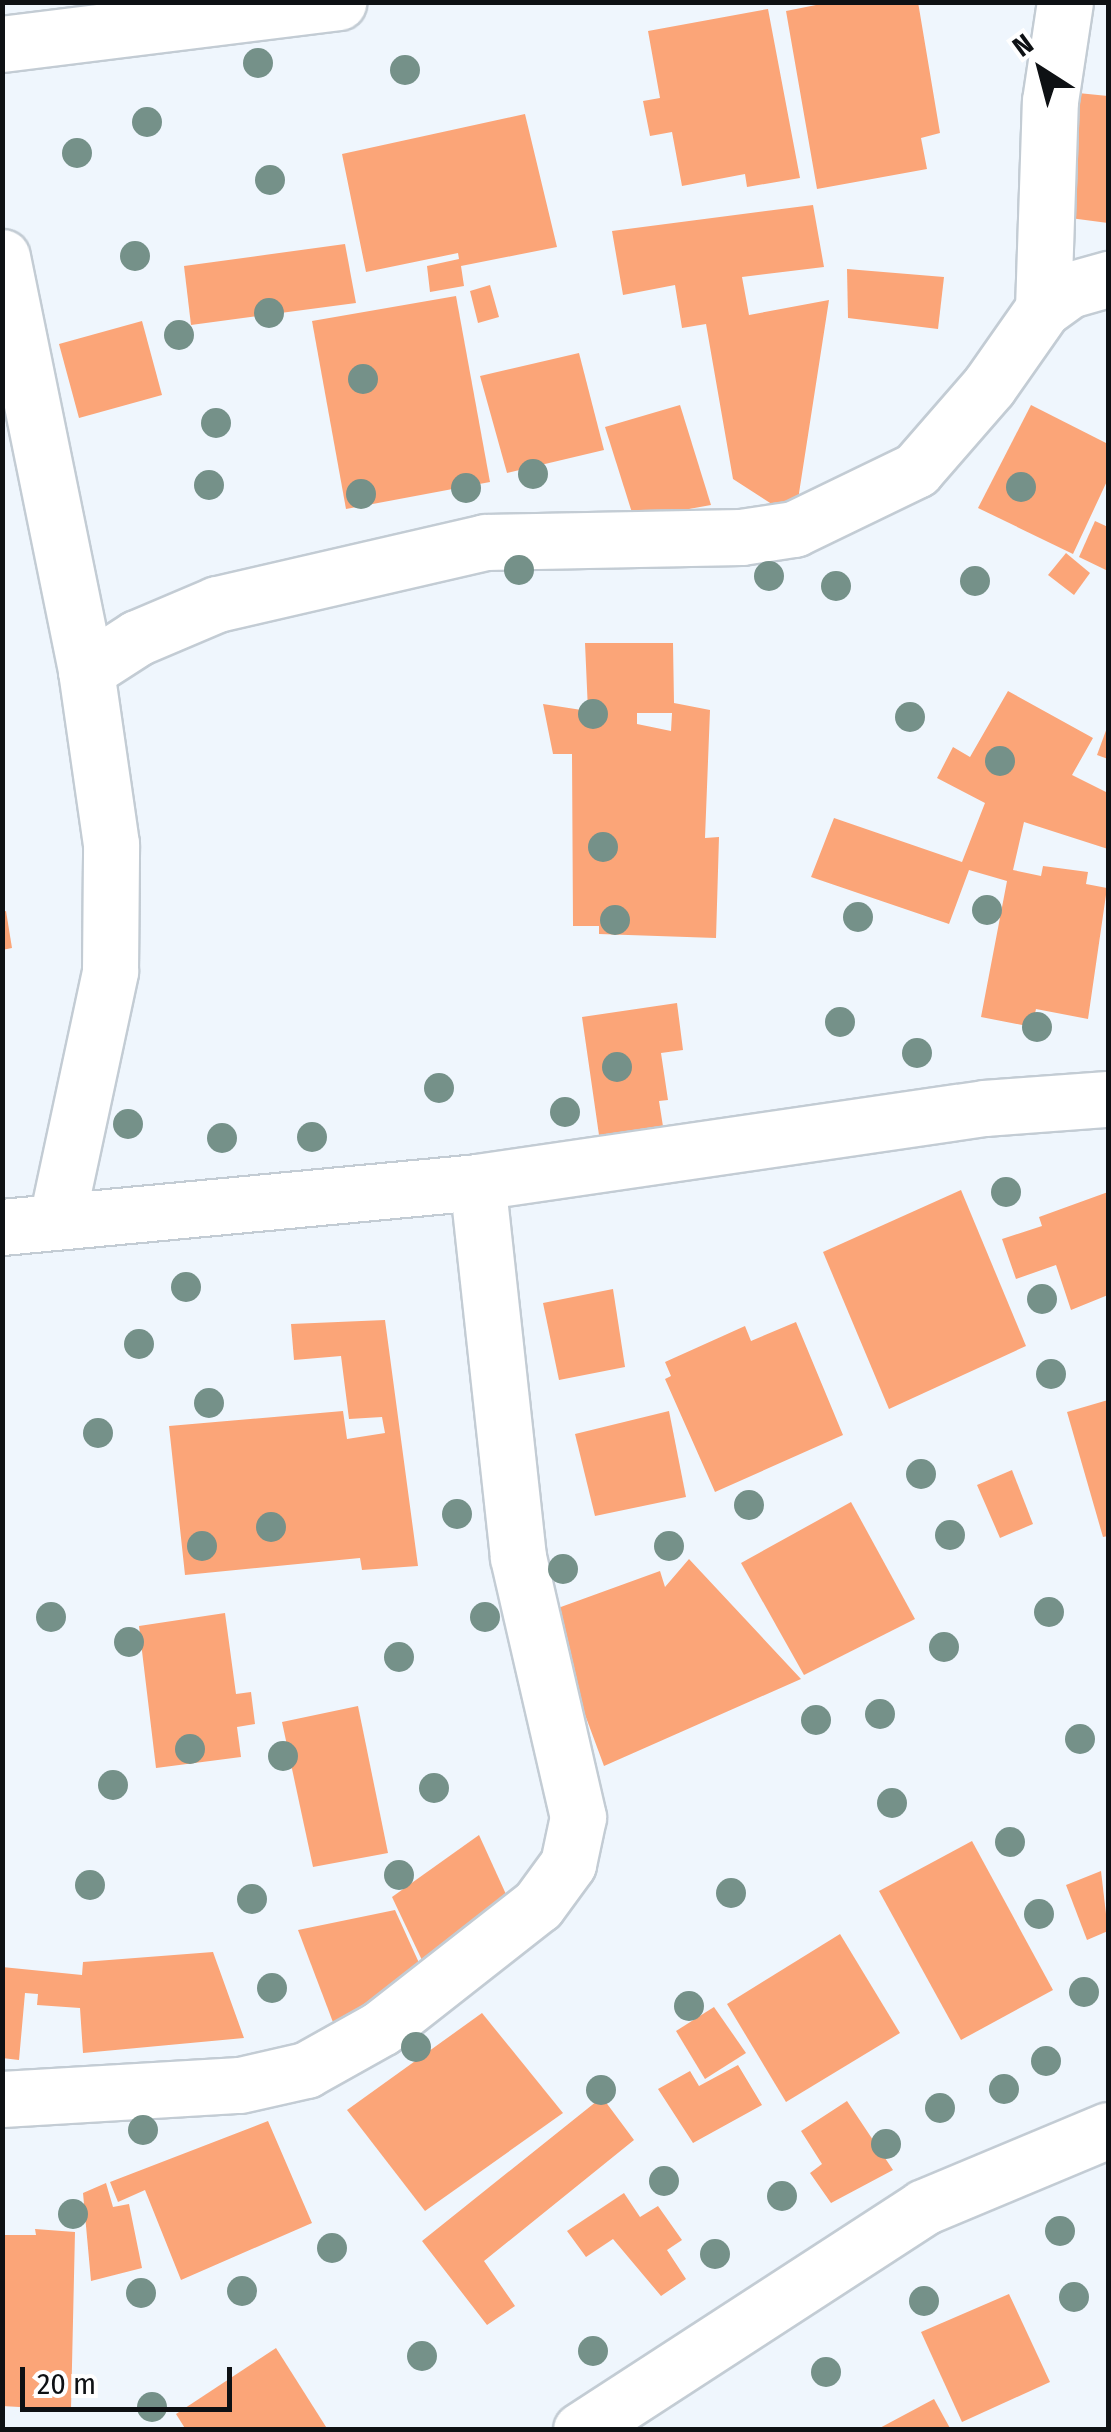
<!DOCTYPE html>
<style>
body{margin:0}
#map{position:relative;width:1111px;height:2432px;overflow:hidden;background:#eff6fd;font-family:"Fira Sans Condensed",sans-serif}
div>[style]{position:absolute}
.building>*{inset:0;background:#fba578}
.roads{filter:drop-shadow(2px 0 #c3ccd4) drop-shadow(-2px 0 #c3ccd4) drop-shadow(0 2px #c3ccd4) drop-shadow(0 -2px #c3ccd4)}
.minor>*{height:55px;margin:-27.5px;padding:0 27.5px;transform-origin:27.5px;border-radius:27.5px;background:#fff}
.trees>*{width:30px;height:30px;margin:-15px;border-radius:50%;background:#759189}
span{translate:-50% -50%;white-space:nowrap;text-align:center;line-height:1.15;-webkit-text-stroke:10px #fff;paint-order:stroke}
.frame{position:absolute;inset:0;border:5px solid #0e1114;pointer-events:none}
.north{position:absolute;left:991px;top:20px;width:100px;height:100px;-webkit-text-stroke:8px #fff;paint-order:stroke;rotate:324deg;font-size:28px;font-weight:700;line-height:40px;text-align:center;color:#0e1114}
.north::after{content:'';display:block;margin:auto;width:35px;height:45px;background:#0e1114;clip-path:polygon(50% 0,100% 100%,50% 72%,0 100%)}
.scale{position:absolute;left:20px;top:2367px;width:212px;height:45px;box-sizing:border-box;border:5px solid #0e1114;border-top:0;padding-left:12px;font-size:30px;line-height:35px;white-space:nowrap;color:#0e1114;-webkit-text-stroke:8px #fff;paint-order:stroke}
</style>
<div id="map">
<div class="building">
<i style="clip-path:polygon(831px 2px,918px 2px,940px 133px,921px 138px,927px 169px,817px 189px,786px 11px)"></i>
<i style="clip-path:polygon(768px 9px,800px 178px,747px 187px,745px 174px,682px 186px,672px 132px,650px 136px,643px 101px,660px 98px,648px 31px)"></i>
<i style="clip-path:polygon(1078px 93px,1108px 96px,1108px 223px,1070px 218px)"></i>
<i style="clip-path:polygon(525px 114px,557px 247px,461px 266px,464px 286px,430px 292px,427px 266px,459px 259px,458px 253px,366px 272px,342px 154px)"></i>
<i style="clip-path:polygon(813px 205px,824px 267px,742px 277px,749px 315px,829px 300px,795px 519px,733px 479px,706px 324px,682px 328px,675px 285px,623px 295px,612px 231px)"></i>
<i style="clip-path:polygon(345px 244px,356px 303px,191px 325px,184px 266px)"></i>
<i style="clip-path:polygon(847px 269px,944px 277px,938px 329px,848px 318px)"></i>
<i style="clip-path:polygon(490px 285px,499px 317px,478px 323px,470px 291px)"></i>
<i style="clip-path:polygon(456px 296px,490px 482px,346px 509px,312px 321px)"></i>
<i style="clip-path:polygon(142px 321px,162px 395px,79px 418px,59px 344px)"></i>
<i style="clip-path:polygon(579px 353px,604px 450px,507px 473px,480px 376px)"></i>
<i style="clip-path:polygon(680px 405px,711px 505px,634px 519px,605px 427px)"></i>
<i style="clip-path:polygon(1031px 405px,1108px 444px,1108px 479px,1073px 554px,978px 508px)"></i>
<i style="clip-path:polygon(1095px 521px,1108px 527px,1108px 571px,1079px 557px)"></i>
<i style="clip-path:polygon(1066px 553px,1090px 573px,1074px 595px,1048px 575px)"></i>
<i style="clip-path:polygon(evenodd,585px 643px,673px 643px,674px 703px,710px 710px,705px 838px,719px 837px,716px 938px,599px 934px,599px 926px,573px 926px,572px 754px,553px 754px,543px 704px,588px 711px,585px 643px,637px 713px,672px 713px,671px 731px,637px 724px,637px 713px)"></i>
<i style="clip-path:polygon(1008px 691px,1093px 738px,1072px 775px,1108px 793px,1108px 849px,1024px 822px,1013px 870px,1041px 876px,1043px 866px,1088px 872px,1086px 884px,1107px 888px,1088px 1019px,1036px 1009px,1032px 1027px,981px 1017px,1007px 881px,969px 870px,949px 924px,811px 877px,834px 818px,962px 862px,985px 803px,937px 778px,953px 747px,970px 757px)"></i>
<i style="clip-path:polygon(1108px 725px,1108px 759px,1097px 755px)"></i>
<i style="clip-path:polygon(6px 911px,12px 948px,2px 950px,2px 912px)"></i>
<i style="clip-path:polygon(677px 1003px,683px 1050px,661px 1053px,668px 1100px,659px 1101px,665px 1139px,601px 1149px,582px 1017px)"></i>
<i style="clip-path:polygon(961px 1190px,1026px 1346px,889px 1409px,823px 1252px)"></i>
<i style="clip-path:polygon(1108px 1192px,1108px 1295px,1071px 1310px,1056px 1265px,1016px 1279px,1002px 1239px,1042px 1226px,1039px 1217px)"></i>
<i style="clip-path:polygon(613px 1289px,625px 1367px,559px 1380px,543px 1303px)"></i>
<i style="clip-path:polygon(385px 1320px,418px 1566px,362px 1570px,360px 1558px,185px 1575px,169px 1426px,343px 1411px,347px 1439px,385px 1433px,382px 1417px,349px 1419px,341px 1356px,294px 1360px,291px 1324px)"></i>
<i style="clip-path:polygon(796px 1322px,843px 1435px,715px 1492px,665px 1379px,671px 1376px,665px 1362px,745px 1326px,751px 1341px)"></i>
<i style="clip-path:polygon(1108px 1400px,1108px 1536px,1103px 1537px,1067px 1412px)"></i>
<i style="clip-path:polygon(669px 1411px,686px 1497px,595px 1516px,575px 1434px)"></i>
<i style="clip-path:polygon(1012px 1470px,1033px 1524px,1000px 1538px,977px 1485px)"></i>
<i style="clip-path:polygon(851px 1502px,915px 1619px,804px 1675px,741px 1563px)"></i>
<i style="clip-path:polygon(689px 1559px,801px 1679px,604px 1766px,547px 1612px,660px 1571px,665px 1587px)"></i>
<i style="clip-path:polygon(225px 1613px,236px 1694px,251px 1692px,255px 1724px,237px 1727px,241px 1757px,156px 1768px,139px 1626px)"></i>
<i style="clip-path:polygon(358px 1706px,388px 1853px,313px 1867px,282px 1722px)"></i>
<i style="clip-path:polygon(479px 1835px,515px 1914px,430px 1977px,392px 1897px)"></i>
<i style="clip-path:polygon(972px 1841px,1053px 1990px,961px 2040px,879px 1891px)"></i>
<i style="clip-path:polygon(1101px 1871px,1108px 1931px,1087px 1940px,1066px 1885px)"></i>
<i style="clip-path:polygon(395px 1910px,425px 1976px,339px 2038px,298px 1930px)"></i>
<i style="clip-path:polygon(840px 1934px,900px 2033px,786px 2102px,727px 2004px)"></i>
<i style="clip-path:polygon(213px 1952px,244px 2038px,83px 2053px,80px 2008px,37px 2005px,38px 1994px,25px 1993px,19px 2060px,2px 2058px,2px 1967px,82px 1975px,83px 1962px)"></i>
<i style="clip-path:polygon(714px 2007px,746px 2053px,705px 2079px,676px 2031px)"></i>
<i style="clip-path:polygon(482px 2013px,563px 2113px,425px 2211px,347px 2110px)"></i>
<i style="clip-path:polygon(738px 2065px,762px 2105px,693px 2143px,658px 2089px,690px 2071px,699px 2086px)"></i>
<i style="clip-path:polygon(602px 2097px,634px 2140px,484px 2261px,515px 2306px,487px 2325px,422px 2241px)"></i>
<i style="clip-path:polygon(847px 2101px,893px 2170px,831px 2203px,810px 2173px,822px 2164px,801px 2131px)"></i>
<i style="clip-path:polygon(268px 2121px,312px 2223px,181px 2280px,145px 2190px,118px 2202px,110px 2182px)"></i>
<i style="clip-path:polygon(106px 2183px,113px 2207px,129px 2204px,142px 2268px,91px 2281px,83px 2193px)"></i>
<i style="clip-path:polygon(624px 2193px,640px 2217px,658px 2206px,682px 2240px,667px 2250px,686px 2279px,661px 2296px,613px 2239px,586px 2257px,567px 2231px)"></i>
<i style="clip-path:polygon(35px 2229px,75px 2232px,71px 2410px,2px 2406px,2px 2235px,36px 2235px)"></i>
<i style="clip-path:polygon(1009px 2294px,1050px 2382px,962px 2422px,921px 2332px)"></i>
<i style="clip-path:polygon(276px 2348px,328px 2430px,186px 2430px,176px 2414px)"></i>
<i style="clip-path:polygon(934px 2399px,951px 2430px,876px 2430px)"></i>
</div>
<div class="roads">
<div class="minor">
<i style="left:2px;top:44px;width:339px;rotate:-7.1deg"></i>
<i style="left:2px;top:257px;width:422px;rotate:78.5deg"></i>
<i style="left:1043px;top:309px;width:208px;rotate:-88.1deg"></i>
<i style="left:1050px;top:101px;width:100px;rotate:-81.4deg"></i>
<i style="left:57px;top:1219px;width:254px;rotate:-77.9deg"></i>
<i style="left:110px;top:971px;width:127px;rotate:-89.5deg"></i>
<i style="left:111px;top:844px;width:175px;rotate:-98.2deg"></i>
<i style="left:86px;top:671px;width:61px;rotate:-32.9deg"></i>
<i style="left:137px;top:638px;width:87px;rotate:-23deg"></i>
<i style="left:217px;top:604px;width:275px;rotate:-13deg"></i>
<i style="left:485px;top:542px;width:256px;rotate:-1.1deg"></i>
<i style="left:741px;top:537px;width:54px;rotate:-8.6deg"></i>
<i style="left:794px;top:529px;width:136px;rotate:-25.8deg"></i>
<i style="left:916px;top:470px;width:111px;rotate:-49deg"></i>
<i style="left:989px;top:386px;width:94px;rotate:-55deg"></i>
<i style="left:1043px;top:309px;width:32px;rotate:-36deg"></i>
<i style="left:1069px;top:290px;width:41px;rotate:-15.8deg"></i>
<i style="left:2px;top:1227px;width:477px;rotate:-5.4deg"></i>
<i style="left:477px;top:1182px;width:512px;rotate:-8.3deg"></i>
<i style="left:984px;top:1108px;width:124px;rotate:-4.2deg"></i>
<i style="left:2px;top:2099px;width:238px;rotate:-3.4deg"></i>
<i style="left:240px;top:2085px;width:68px;rotate:-12.8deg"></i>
<i style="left:306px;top:2070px;width:86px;rotate:-29.2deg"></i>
<i style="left:381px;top:2028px;width:199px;rotate:-38.1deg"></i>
<i style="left:538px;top:1905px;width:51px;rotate:-53.8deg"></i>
<i style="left:568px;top:1864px;width:48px;rotate:-78deg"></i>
<i style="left:578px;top:1817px;width:267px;rotate:-103deg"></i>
<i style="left:518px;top:1557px;width:377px;rotate:-96.2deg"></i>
<i style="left:581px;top:2430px;width:409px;rotate:-33deg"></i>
<i style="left:924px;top:2207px;width:199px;rotate:-22.7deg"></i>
</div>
</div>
<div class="trees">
<i style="left:258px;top:63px"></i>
<i style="left:405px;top:70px"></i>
<i style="left:147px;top:122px"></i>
<i style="left:77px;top:153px"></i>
<i style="left:270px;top:180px"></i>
<i style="left:135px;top:256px"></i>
<i style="left:269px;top:313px"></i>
<i style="left:179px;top:335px"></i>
<i style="left:363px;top:379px"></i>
<i style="left:216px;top:423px"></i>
<i style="left:533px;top:474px"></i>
<i style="left:209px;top:485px"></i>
<i style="left:1021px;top:487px"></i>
<i style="left:466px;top:488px"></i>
<i style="left:361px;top:494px"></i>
<i style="left:519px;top:570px"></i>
<i style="left:769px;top:576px"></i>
<i style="left:975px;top:581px"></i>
<i style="left:836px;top:586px"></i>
<i style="left:593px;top:714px"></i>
<i style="left:910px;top:717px"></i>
<i style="left:1000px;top:761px"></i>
<i style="left:603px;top:847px"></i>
<i style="left:987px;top:910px"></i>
<i style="left:858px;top:917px"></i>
<i style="left:615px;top:920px"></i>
<i style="left:840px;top:1022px"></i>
<i style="left:1037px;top:1027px"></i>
<i style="left:917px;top:1053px"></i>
<i style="left:617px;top:1067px"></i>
<i style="left:439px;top:1088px"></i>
<i style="left:565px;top:1112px"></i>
<i style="left:128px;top:1124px"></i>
<i style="left:312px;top:1137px"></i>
<i style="left:222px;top:1138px"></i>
<i style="left:1006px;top:1192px"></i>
<i style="left:186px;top:1287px"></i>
<i style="left:1042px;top:1299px"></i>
<i style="left:139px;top:1344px"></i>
<i style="left:1051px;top:1374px"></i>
<i style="left:209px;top:1403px"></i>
<i style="left:98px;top:1433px"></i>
<i style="left:921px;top:1474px"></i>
<i style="left:749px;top:1505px"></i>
<i style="left:457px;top:1514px"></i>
<i style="left:271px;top:1527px"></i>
<i style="left:950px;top:1535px"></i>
<i style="left:202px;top:1546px"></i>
<i style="left:669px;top:1546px"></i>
<i style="left:563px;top:1569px"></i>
<i style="left:1049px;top:1612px"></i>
<i style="left:51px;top:1617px"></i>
<i style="left:485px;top:1617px"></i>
<i style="left:129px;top:1642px"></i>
<i style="left:944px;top:1647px"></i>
<i style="left:399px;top:1657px"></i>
<i style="left:880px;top:1714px"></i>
<i style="left:816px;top:1720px"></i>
<i style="left:1080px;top:1739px"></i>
<i style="left:190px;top:1749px"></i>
<i style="left:283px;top:1756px"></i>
<i style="left:113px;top:1785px"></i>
<i style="left:434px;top:1788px"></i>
<i style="left:892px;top:1803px"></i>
<i style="left:1010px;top:1842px"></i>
<i style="left:399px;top:1875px"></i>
<i style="left:90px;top:1885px"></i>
<i style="left:731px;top:1893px"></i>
<i style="left:252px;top:1899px"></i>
<i style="left:1039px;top:1914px"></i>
<i style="left:272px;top:1988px"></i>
<i style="left:1084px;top:1992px"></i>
<i style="left:689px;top:2006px"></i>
<i style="left:416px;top:2047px"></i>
<i style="left:1046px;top:2061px"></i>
<i style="left:1004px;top:2089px"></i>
<i style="left:601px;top:2090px"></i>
<i style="left:940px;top:2108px"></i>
<i style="left:143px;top:2130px"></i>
<i style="left:886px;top:2144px"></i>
<i style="left:664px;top:2181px"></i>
<i style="left:782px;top:2196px"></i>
<i style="left:73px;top:2214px"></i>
<i style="left:1060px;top:2231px"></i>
<i style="left:332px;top:2248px"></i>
<i style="left:715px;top:2254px"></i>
<i style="left:242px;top:2291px"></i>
<i style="left:141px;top:2293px"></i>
<i style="left:1074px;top:2297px"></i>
<i style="left:924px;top:2301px"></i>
<i style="left:593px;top:2351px"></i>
<i style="left:422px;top:2356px"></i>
<i style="left:826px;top:2372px"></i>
<i style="left:152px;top:2407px"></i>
</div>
<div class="frame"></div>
<div class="north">N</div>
<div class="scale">20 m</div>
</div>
